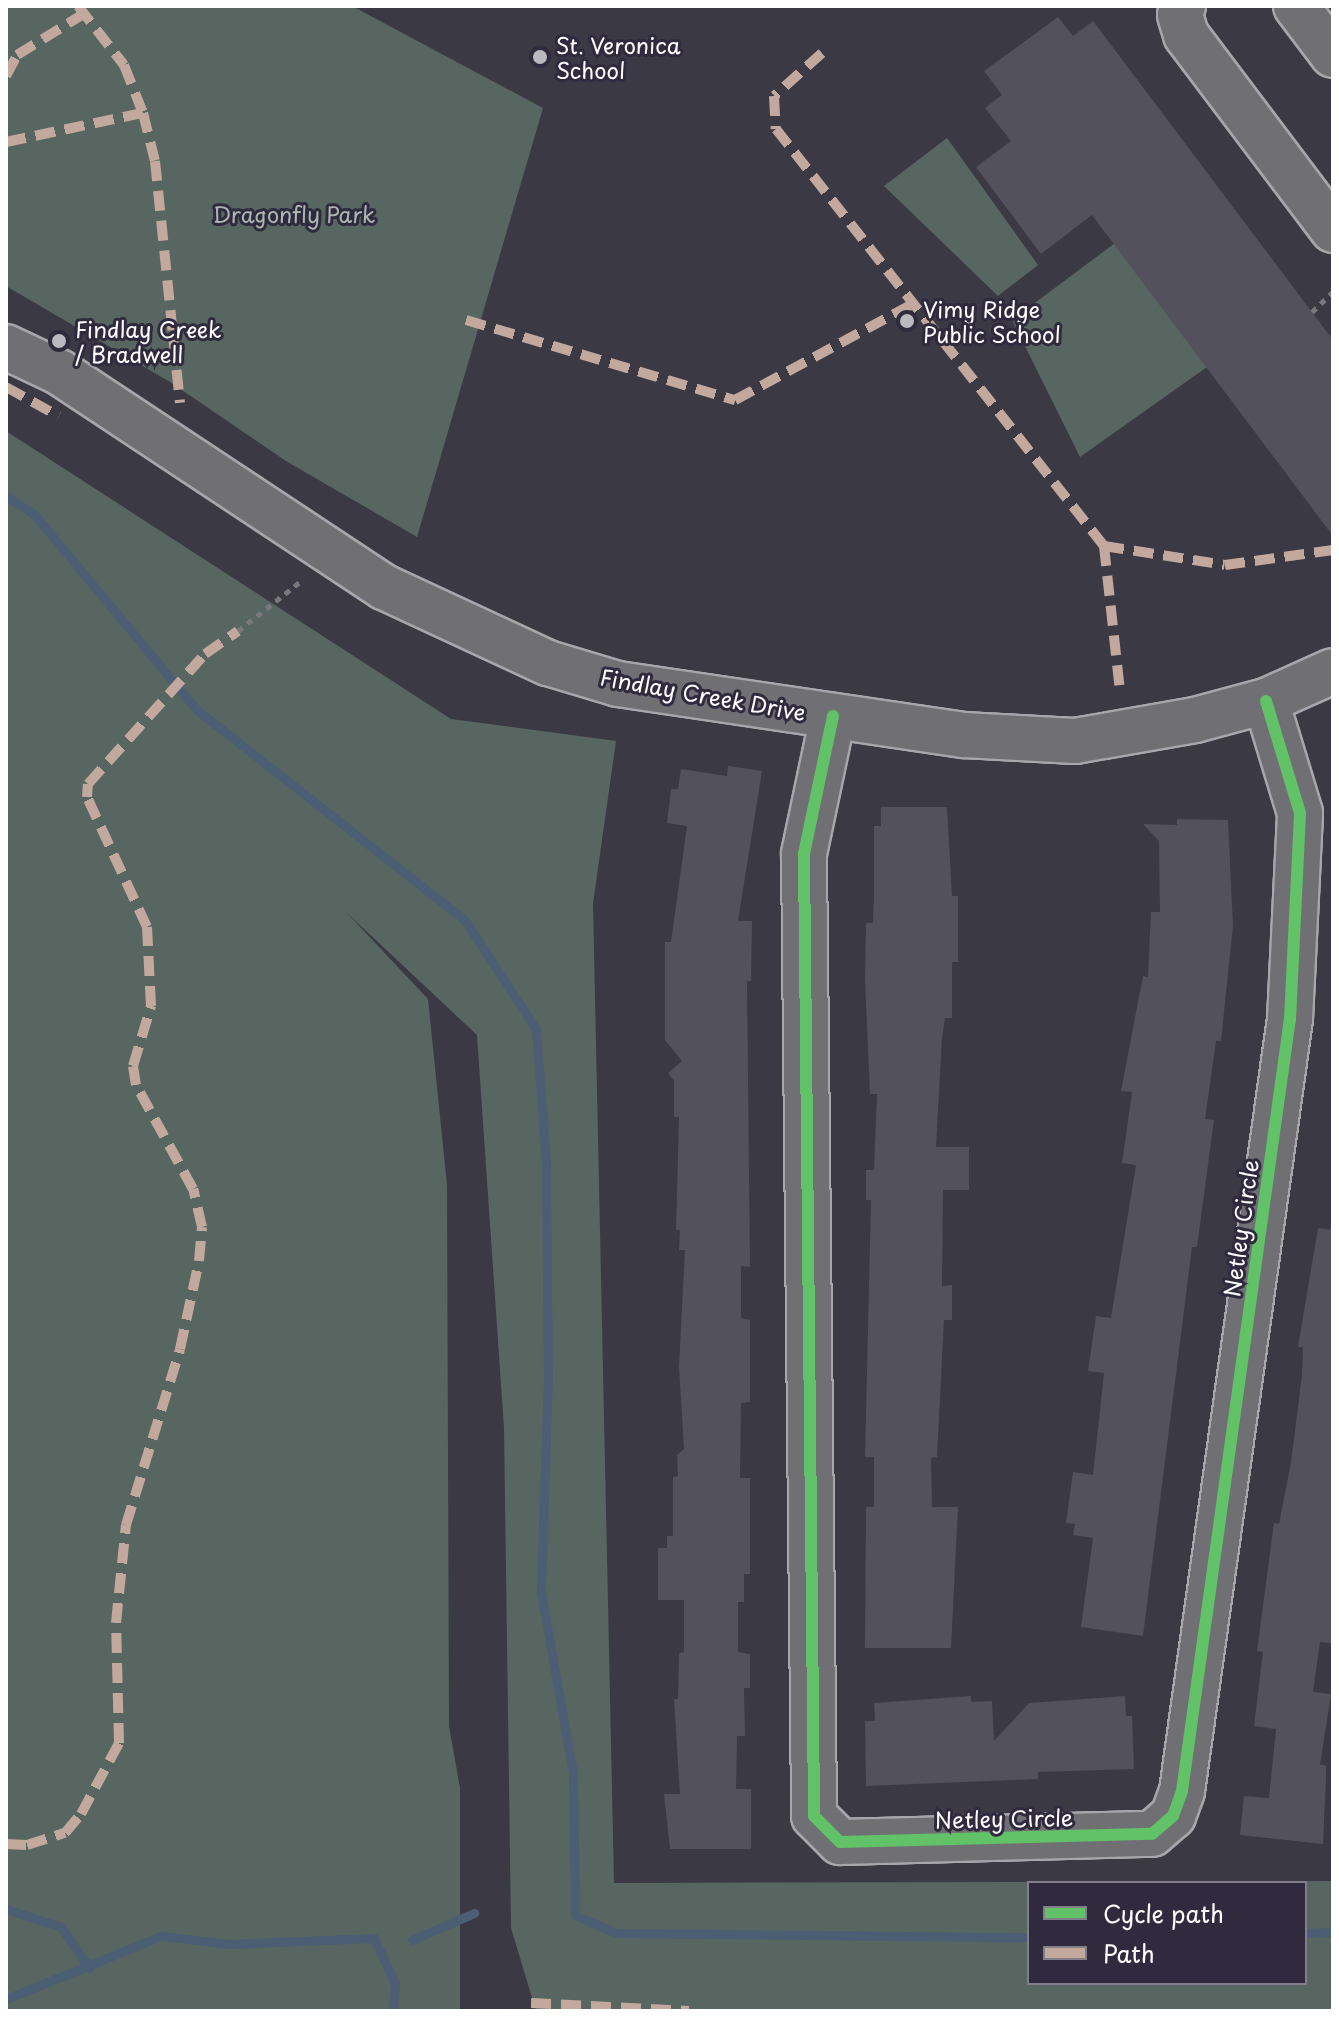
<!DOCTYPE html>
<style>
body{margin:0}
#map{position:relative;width:1339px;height:2017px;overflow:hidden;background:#3b3944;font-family:"Playpen Sans",sans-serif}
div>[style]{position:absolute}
.green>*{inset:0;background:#586661}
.stream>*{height:9px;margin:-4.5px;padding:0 4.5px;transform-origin:4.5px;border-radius:4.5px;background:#4b5e73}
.building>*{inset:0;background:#52515c}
.path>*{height:5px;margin-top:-2.5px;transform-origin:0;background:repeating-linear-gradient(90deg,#79787d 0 6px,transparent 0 12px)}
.roads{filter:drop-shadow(2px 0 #a7a6ab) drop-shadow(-2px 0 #a7a6ab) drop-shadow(0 2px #a7a6ab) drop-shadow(0 -2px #a7a6ab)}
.minor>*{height:44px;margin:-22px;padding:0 22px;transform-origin:22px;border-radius:22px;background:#706f74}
.quiet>*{height:10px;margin-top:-5px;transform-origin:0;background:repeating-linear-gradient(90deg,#c3a89e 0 20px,transparent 0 30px)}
.cycleway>*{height:12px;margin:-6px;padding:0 6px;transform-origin:6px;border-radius:6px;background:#61c268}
.dots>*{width:22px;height:22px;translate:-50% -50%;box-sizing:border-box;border:4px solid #2f2a3d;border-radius:50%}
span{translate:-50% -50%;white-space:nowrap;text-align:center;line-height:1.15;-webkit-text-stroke:6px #2f2a3d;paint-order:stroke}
.poi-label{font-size:22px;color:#fff}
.left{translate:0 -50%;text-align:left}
.park-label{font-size:22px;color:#aeb6b2}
.street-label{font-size:22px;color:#fff}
.frame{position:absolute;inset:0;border:8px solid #fff;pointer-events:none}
.legend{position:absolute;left:1027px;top:1881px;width:280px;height:104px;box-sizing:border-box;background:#2f2a3d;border:2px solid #827f8b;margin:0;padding:10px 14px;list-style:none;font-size:24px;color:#fff}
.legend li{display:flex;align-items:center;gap:16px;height:40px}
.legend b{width:40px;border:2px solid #827f8b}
</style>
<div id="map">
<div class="green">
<i style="clip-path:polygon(6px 6px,352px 6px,543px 108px,417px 537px,286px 461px,170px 382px,6px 286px)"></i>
<i style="clip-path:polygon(947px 138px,1038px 265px,998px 296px,884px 186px)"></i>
<i style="clip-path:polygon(1115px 243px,1207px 367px,1080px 457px,1012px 320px)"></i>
<i style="clip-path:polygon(evenodd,6px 431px,451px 719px,616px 741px,593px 904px,614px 1883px,1333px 1881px,1333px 2011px,536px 2011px,511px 1928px,504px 1428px,477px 1035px,347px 913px,428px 999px,447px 1185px,449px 1726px,460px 1788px,460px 2011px,6px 2011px,6px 431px,1305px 1883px,1305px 1983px,1029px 1983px,1029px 1883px,1305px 1883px)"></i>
</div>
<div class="stream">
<i style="left:6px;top:496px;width:33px;rotate:33deg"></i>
<i style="left:34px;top:514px;width:255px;rotate:50.3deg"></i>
<i style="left:197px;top:710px;width:339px;rotate:38.1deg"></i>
<i style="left:464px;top:919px;width:131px;rotate:56.8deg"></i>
<i style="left:536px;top:1029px;width:132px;rotate:85.7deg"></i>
<i style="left:546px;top:1161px;width:215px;rotate:89.5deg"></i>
<i style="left:548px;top:1376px;width:216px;rotate:91.9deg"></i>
<i style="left:541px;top:1592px;width:185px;rotate:80deg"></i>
<i style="left:573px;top:1774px;width:141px;rotate:89.2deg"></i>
<i style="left:575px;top:1915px;width:45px;rotate:23.7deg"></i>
<i style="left:616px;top:1933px;width:413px;rotate:0.6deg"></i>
<i style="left:6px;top:1909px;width:58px;rotate:18.1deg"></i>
<i style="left:61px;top:1927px;width:50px;rotate:55.7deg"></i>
<i style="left:1305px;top:1933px;width:28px;rotate:-2deg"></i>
<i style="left:412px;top:1940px;width:68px;rotate:-23.5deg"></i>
<i style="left:6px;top:1999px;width:167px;rotate:-22.1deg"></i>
<i style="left:161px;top:1936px;width:69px;rotate:6.6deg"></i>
<i style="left:230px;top:1944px;width:144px;rotate:-2.4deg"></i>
<i style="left:374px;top:1938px;width:50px;rotate:65deg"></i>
<i style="left:395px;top:1983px;width:28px;rotate:94deg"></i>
</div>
<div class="building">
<i style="clip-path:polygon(1058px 17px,1073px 36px,1093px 21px,1333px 340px,1333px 536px,1092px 215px,1041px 254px,976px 167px,1011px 141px,985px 108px,1002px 95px,984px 71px)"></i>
<i style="clip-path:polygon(728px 766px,762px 771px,738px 921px,752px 921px,751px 981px,747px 981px,750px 1267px,741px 1266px,741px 1318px,750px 1320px,750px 1402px,741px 1403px,740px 1478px,750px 1478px,750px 1574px,744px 1574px,744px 1602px,738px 1602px,738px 1652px,750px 1654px,750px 1688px,744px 1688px,745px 1736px,737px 1736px,736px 1789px,751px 1789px,751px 1849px,670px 1849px,664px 1794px,680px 1794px,674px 1699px,678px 1699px,679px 1653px,684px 1652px,684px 1600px,658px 1600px,658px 1548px,667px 1548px,667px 1536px,673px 1536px,673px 1477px,678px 1476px,677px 1455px,684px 1449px,679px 1366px,685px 1250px,679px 1250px,680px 1230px,676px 1230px,679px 1117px,674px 1117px,674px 1081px,668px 1073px,682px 1061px,665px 1040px,665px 942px,671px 942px,687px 826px,667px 823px,671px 789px,678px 789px,681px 769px,727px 776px)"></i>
<i style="clip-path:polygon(881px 807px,947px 807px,952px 896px,958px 896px,958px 962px,952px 962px,952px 1018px,945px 1018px,942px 1038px,936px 1147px,969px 1147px,969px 1190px,943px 1190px,942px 1286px,952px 1285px,952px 1320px,944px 1320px,937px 1457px,931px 1458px,932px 1507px,958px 1507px,951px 1648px,865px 1648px,866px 1507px,874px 1507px,874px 1457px,865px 1457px,871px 1200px,866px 1200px,866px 1170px,874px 1170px,877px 1094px,870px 1094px,865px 979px,866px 923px,873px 923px,874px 895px,874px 826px,881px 826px)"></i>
<i style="clip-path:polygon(1177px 819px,1228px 820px,1233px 926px,1221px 1041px,1216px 1041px,1205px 1119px,1214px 1120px,1197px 1247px,1192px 1247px,1143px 1636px,1081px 1627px,1093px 1538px,1073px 1535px,1075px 1524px,1066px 1523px,1073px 1472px,1093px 1475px,1104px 1373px,1088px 1371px,1096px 1316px,1111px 1318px,1136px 1165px,1122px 1163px,1132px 1092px,1121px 1091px,1143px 976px,1148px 977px,1151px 912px,1160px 912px,1159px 841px,1143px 824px,1177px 825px)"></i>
<i style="clip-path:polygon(1318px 1228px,1333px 1230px,1333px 1643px,1320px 1642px,1313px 1692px,1331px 1694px,1320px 1765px,1326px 1765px,1326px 1777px,1323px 1844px,1240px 1835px,1244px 1796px,1269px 1798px,1276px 1729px,1254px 1726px,1263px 1652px,1257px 1651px,1274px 1523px,1279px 1524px,1291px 1462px,1302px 1375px,1303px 1347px,1298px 1347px)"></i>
<i style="clip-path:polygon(971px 1696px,971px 1702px,992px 1701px,994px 1741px,1029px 1703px,1125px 1696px,1126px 1716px,1132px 1716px,1134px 1769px,1038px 1772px,1038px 1779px,866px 1786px,865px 1721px,875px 1721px,874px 1703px)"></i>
</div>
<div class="path">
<i style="left:1312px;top:312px;width:29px;rotate:-44deg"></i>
<i style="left:238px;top:631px;width:80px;rotate:-38.4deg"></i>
</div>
<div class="roads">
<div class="minor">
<i style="left:1183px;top:6px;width:9px;rotate:108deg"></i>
<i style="left:1180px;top:15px;width:21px;rotate:73deg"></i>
<i style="left:1186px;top:35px;width:244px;rotate:53deg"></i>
<i style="left:1296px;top:6px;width:61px;rotate:52.9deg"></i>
<i style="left:6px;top:347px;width:59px;rotate:25.3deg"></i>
<i style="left:59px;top:372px;width:390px;rotate:33.5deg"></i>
<i style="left:384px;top:587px;width:181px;rotate:24.9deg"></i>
<i style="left:548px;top:663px;width:73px;rotate:16.7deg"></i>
<i style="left:618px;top:684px;width:350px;rotate:8.4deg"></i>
<i style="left:964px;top:735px;width:111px;rotate:3.1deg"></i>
<i style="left:1075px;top:741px;width:122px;rotate:-9.9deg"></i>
<i style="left:1195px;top:720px;width:73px;rotate:-15deg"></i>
<i style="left:1266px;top:701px;width:73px;rotate:-24.1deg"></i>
<i style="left:833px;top:716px;width:141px;rotate:101.9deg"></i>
<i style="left:804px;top:854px;width:962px;rotate:89.4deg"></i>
<i style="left:814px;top:1816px;width:37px;rotate:45deg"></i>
<i style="left:840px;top:1842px;width:312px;rotate:-1.5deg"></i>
<i style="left:1152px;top:1834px;width:28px;rotate:-41deg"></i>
<i style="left:1173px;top:1816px;width:27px;rotate:-70deg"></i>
<i style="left:1182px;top:1791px;width:780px;rotate:-82.04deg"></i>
<i style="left:1290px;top:1019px;width:206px;rotate:-87.2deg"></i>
<i style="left:1300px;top:813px;width:117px;rotate:-106.9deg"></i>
</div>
</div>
<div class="quiet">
<i style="left:78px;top:6px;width:75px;rotate:52.1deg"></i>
<i style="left:124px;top:65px;width:52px;rotate:68.4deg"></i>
<i style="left:143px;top:113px;width:49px;rotate:76deg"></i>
<i style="left:155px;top:161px;width:243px;rotate:84.1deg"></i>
<i style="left:822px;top:53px;width:64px;rotate:138.1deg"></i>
<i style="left:774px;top:96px;width:33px;rotate:87deg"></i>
<i style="left:776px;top:129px;width:531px;rotate:51.81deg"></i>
<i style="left:1104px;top:546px;width:122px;rotate:8.9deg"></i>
<i style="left:1225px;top:565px;width:109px;rotate:-7.9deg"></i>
<i style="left:6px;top:76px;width:24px;rotate:-62deg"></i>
<i style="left:17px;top:55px;width:80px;rotate:-31.7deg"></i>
<i style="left:6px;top:142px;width:140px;rotate:-12deg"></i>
<i style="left:466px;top:320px;width:281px;rotate:16.6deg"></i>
<i style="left:735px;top:400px;width:200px;rotate:-28.4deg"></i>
<i style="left:6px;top:387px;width:60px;rotate:29.1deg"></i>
<i style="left:1104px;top:546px;width:145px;rotate:83.7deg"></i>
<i style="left:6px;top:1844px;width:21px;rotate:3deg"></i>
<i style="left:27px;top:1845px;width:40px;rotate:-18deg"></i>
<i style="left:65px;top:1833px;width:25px;rotate:-50deg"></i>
<i style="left:81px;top:1814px;width:81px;rotate:-61.8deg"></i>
<i style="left:119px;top:1743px;width:120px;rotate:-91.4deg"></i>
<i style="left:116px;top:1623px;width:99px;rotate:-84.2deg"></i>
<i style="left:126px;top:1525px;width:184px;rotate:-72.9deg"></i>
<i style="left:180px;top:1349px;width:90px;rotate:-77.8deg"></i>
<i style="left:199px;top:1261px;width:34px;rotate:-85deg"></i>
<i style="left:202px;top:1227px;width:39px;rotate:-103deg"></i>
<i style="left:193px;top:1189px;width:119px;rotate:-118.7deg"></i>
<i style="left:136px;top:1085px;width:19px;rotate:-99deg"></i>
<i style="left:133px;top:1066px;width:63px;rotate:-73.3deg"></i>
<i style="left:151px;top:1006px;width:79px;rotate:-92.9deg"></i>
<i style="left:147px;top:927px;width:143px;rotate:-114.8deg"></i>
<i style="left:87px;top:797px;width:13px;rotate:-86deg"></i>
<i style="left:88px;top:784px;width:175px;rotate:-48deg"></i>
<i style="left:205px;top:654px;width:40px;rotate:-34.9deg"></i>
<i style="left:531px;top:2003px;width:158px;rotate:2.9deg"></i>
</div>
<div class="cycleway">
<i style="left:833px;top:716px;width:141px;rotate:101.9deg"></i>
<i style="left:804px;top:854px;width:962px;rotate:89.4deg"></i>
<i style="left:814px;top:1816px;width:37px;rotate:45deg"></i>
<i style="left:840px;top:1842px;width:312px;rotate:-1.5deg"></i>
<i style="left:1152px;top:1834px;width:28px;rotate:-41deg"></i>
<i style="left:1173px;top:1816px;width:27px;rotate:-70deg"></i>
<i style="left:1182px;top:1791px;width:780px;rotate:-82.04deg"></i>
<i style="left:1290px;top:1019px;width:206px;rotate:-87.2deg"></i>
<i style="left:1300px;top:813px;width:117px;rotate:-106.9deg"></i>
</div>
<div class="dots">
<i style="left:540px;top:57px;background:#bababe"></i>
<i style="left:907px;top:321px;background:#bababe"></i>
<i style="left:59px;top:341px;background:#bababe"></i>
</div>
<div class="poi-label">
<span class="left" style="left:556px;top:57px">St. Veronica<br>School</span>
<span class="left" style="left:923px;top:321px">Vimy Ridge<br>Public School</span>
<span class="left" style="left:75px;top:341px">Findlay Creek<br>/ Bradwell</span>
</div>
<div class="park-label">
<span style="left:294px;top:214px">Dragonfly Park</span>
</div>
<div class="street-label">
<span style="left:703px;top:694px;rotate:10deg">Findlay Creek Drive</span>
<span style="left:1240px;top:1228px;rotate:-82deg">Netley Circle</span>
<span style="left:1004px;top:1818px;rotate:-1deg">Netley Circle</span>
</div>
<div class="frame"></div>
<ul class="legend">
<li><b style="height:10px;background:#61c268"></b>Cycle path</li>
<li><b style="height:10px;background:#c3a89e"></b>Path</li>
</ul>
</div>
